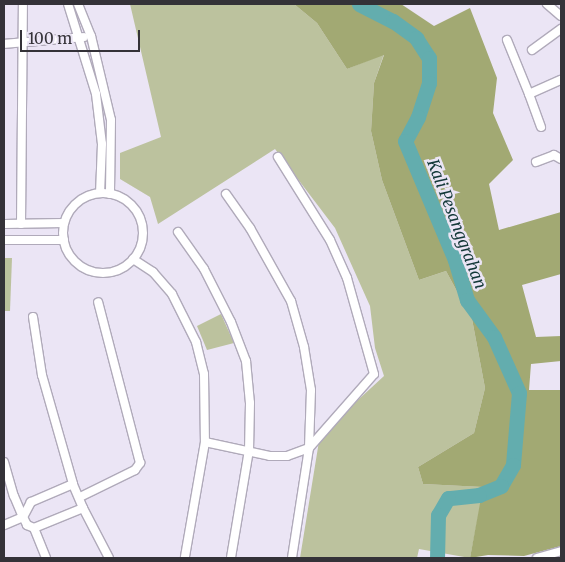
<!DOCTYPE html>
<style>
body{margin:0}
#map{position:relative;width:565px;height:562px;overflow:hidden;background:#ebe5f5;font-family:Merriweather,serif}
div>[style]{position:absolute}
.green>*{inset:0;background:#bcc29e}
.forest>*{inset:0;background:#a2a973}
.river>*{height:15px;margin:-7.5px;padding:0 7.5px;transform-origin:7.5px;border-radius:7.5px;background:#63adae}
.roads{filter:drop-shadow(1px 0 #b0aaba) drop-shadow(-1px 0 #b0aaba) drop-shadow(0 1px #b0aaba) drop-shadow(0 -1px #b0aaba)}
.minor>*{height:8px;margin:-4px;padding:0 4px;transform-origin:4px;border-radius:4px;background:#fff}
.minor>.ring{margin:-4px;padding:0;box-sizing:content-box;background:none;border:8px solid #fff;border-radius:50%}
span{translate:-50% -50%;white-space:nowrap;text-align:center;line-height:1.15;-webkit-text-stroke:5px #ebe5f5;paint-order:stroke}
.water-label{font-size:16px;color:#133838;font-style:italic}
.frame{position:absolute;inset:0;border:5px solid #343238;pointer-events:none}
.scale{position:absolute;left:20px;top:30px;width:120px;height:22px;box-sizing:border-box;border:2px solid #343238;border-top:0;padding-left:6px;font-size:15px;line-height:18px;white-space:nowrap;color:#343238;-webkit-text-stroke:4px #ebe5f5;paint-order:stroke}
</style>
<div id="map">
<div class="green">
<i style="clip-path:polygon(130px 4px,294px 4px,317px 23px,347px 69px,384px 54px,374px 83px,371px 131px,382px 180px,419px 280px,446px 271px,472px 319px,485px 388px,474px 433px,418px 467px,423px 484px,484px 487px,470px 558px,419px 549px,417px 558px,300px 558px,320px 435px,384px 376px,375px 348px,370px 306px,335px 228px,275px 149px,158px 224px,150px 197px,120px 179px,120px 153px,161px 137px)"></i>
<i style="clip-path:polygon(4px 258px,12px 258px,10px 311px,4px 311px)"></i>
<i style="clip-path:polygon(221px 314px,234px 343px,207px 350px,197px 326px)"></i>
</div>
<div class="forest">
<i style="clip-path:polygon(294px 4px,401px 4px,434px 26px,470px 8px,497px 78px,493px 113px,513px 160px,489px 184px,499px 230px,561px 212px,561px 274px,522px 285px,536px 337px,561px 336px,561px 361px,531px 364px,529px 390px,561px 390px,561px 546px,524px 556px,488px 555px,470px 558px,483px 487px,423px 484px,418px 467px,474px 433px,485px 388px,472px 319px,446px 271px,419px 280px,382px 180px,371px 131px,374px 83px,384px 55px,347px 69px,317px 23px)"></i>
</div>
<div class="river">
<i style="left:359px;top:4px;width:38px;rotate:27deg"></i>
<i style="left:393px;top:21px;width:29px;rotate:36deg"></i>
<i style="left:416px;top:38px;width:24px;rotate:57deg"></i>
<i style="left:429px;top:58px;width:25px;rotate:90deg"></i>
<i style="left:429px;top:83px;width:36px;rotate:108deg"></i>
<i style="left:418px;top:117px;width:27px;rotate:118deg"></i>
<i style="left:405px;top:141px;width:129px;rotate:67.2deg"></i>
<i style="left:455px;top:260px;width:42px;rotate:73.3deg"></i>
<i style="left:467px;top:300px;width:46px;rotate:53.9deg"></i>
<i style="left:494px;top:337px;width:61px;rotate:65.9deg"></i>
<i style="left:519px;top:393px;width:72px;rotate:94.8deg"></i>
<i style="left:513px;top:465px;width:24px;rotate:120deg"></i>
<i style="left:501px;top:486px;width:24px;rotate:158deg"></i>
<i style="left:479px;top:495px;width:31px;rotate:174deg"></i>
<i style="left:448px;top:498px;width:20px;rotate:120deg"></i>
<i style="left:438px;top:515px;width:43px;rotate:91.3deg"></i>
</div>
<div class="roads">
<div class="minor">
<i style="left:68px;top:4px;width:94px;rotate:72.7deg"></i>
<i style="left:96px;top:94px;width:50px;rotate:83.2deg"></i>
<i style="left:102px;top:144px;width:49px;rotate:92.3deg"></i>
<i style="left:78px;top:4px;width:35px;rotate:68deg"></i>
<i style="left:91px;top:36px;width:86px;rotate:76.6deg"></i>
<i style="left:111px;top:120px;width:74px;rotate:90.8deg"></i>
<i style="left:547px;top:4px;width:18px;rotate:41deg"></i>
<i style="left:507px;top:40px;width:58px;rotate:67.8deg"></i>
<i style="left:4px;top:44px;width:80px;rotate:-5deg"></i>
<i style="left:532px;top:50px;width:36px;rotate:-36deg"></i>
<i style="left:541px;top:127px;width:35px;rotate:-110deg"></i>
<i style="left:529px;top:94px;width:35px;rotate:-24deg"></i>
<i style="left:536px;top:162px;width:19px;rotate:-21deg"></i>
<i style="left:554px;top:155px;width:8px;rotate:30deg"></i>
<i class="ring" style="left:63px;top:193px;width:72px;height:72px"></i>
<i style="left:226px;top:194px;width:42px;rotate:54.8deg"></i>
<i style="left:250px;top:228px;width:84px;rotate:60.7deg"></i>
<i style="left:291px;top:301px;width:48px;rotate:74.2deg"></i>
<i style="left:304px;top:347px;width:44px;rotate:80.8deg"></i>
<i style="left:311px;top:390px;width:58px;rotate:92deg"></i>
<i style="left:309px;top:448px;width:111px;rotate:98.8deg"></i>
<i style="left:4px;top:224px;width:60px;rotate:-1deg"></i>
<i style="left:21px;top:224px;width:220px;rotate:-89.5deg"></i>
<i style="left:178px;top:232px;width:45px;rotate:54.9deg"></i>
<i style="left:204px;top:269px;width:59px;rotate:63deg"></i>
<i style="left:231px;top:322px;width:42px;rotate:69deg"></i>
<i style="left:246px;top:361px;width:42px;rotate:84.6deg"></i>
<i style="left:250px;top:403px;width:47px;rotate:91.2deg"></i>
<i style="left:249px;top:450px;width:109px;rotate:99.5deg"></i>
<i style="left:4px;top:240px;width:60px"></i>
<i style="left:133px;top:259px;width:24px;rotate:33deg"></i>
<i style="left:153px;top:272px;width:29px;rotate:49deg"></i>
<i style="left:172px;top:294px;width:54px;rotate:63.4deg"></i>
<i style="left:196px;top:342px;width:33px;rotate:76deg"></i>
<i style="left:204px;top:374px;width:68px;rotate:89.2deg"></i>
<i style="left:205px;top:442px;width:117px;rotate:99.9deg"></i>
<i style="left:33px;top:317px;width:59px;rotate:81.2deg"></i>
<i style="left:42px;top:375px;width:113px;rotate:74.1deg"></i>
<i style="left:205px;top:442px;width:66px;rotate:12.2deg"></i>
<i style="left:270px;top:456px;width:17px"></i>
<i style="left:287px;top:456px;width:23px;rotate:-20deg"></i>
<i style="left:309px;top:448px;width:98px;rotate:-48.7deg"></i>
<i style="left:374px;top:374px;width:100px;rotate:-105.7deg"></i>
<i style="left:347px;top:278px;width:42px;rotate:-114.1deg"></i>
<i style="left:330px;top:240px;width:98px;rotate:-122.1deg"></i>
<i style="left:4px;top:462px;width:35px;rotate:74deg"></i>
<i style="left:14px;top:496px;width:23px;rotate:67deg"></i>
<i style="left:23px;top:517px;width:9px;rotate:63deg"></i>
<i style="left:27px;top:525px;width:8px;rotate:23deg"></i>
<i style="left:34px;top:528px;width:53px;rotate:-22.2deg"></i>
<i style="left:83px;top:508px;width:26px;rotate:-113deg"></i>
<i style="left:73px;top:484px;width:46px;rotate:156.8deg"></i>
<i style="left:31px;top:502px;width:17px;rotate:118deg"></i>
<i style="left:23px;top:517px;width:21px;rotate:157deg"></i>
<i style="left:80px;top:497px;width:61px;rotate:-26.1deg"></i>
<i style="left:135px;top:470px;width:9px;rotate:-54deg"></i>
<i style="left:140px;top:463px;width:166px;rotate:-104.6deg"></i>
<i style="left:83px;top:508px;width:56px;rotate:62.5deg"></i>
<i style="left:34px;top:528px;width:32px;rotate:68deg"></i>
<i style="left:537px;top:558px;width:25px;rotate:-16deg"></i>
</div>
</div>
<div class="water-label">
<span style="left:457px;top:224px;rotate:69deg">Kali Pesanggrahan</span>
</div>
<div class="frame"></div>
<div class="scale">100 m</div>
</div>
